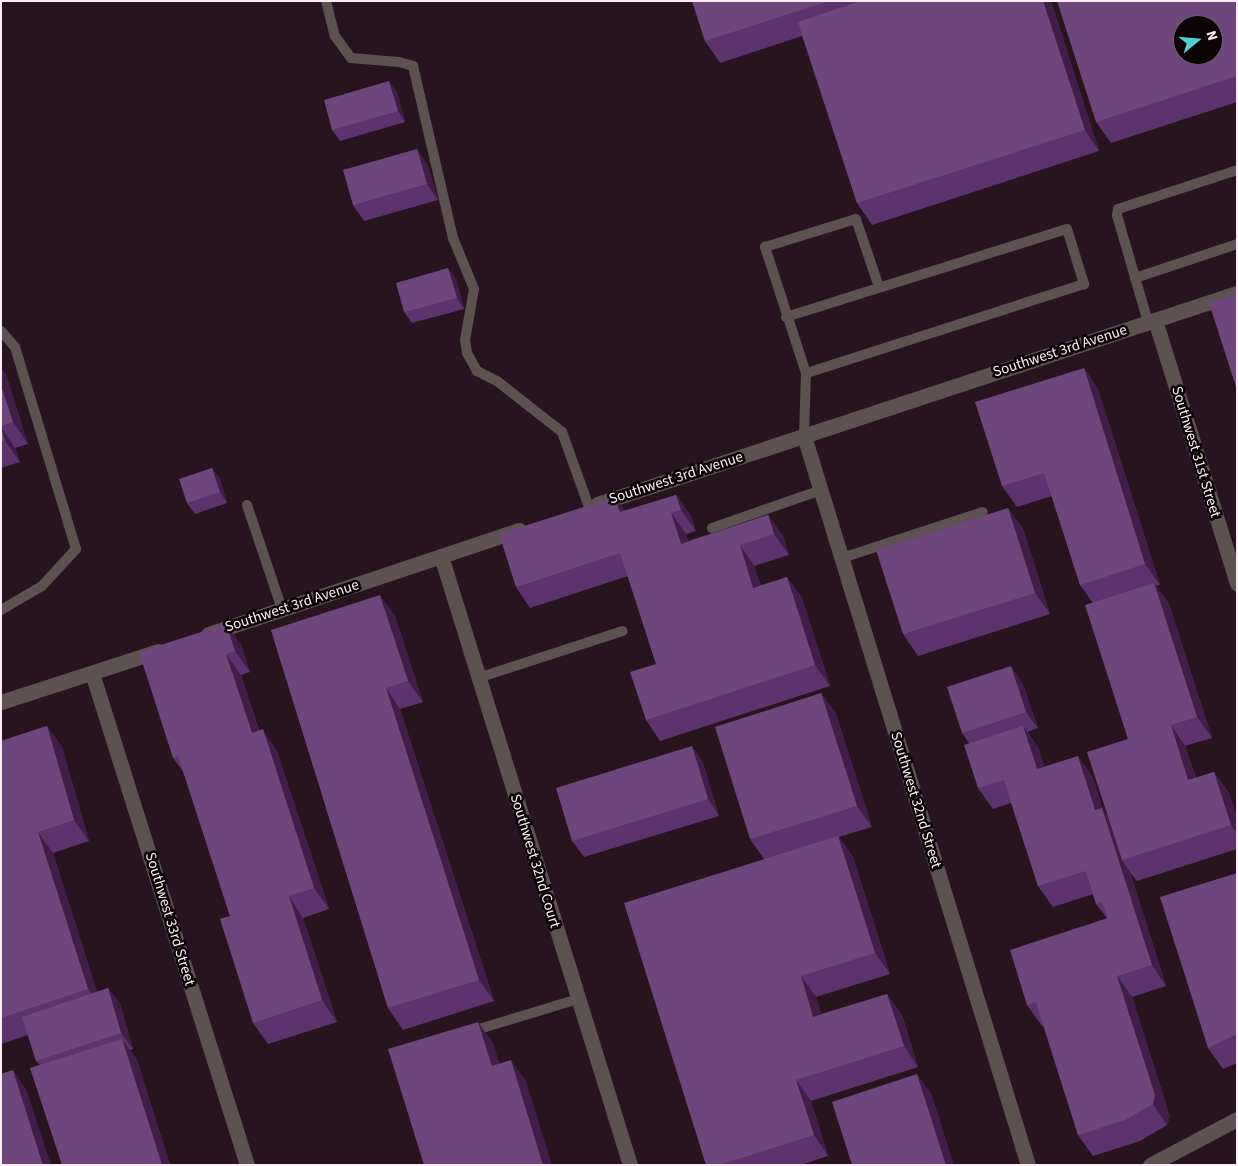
<!DOCTYPE html>
<style>
body{margin:0}
#map{position:relative;width:1238px;height:1166px;overflow:hidden;background:#27141f;font-family:"Source Sans 3",sans-serif}
div>[style]{position:absolute}
.lane>*{height:10px;margin:-5px;padding:0 5px;transform-origin:5px;border-radius:5px;background:#5d5152}
.street>*{height:15px;margin:-7.5px;padding:0 7.5px;transform-origin:7.5px;border-radius:7.5px;background:#5d5152}
.wall>*{inset:0;background:#5c336c}
.shaded-wall>*{inset:0;background:#401e47}
.building>*{inset:0;background:#6d477b}
span{translate:-50% -50%;white-space:nowrap;text-align:center;line-height:1.15;-webkit-text-stroke:5px #0a0407;paint-order:stroke}
.street-label{font-size:15px;color:#fbedf5}
.frame{position:absolute;inset:0;border:2px solid #fbedf5;pointer-events:none}
.north{position:absolute;left:1173px;top:15px;width:50px;height:50px;box-sizing:border-box;background:#0a0407;border:1px solid #6a6166;border-radius:50%;rotate:73deg;font-size:14px;font-weight:700;line-height:20px;text-align:center;color:#fbedf5}
.north::after{content:'';display:block;margin:auto;width:18px;height:22px;background:#52cdd0;clip-path:polygon(50% 0,100% 100%,50% 72%,0 100%)}
</style>
<div id="map">
<div class="lane">
<i style="left:326px;top:1px;width:36px;rotate:76deg"></i>
<i style="left:335px;top:36px;width:27px;rotate:54deg"></i>
<i style="left:351px;top:58px;width:48px;rotate:4.8deg"></i>
<i style="left:399px;top:62px;width:15px;rotate:16deg"></i>
<i style="left:413px;top:66px;width:177px;rotate:76.9deg"></i>
<i style="left:453px;top:238px;width:55px;rotate:67.6deg"></i>
<i style="left:474px;top:289px;width:52px;rotate:100deg"></i>
<i style="left:465px;top:340px;width:13px;rotate:81deg"></i>
<i style="left:467px;top:353px;width:21px;rotate:61deg"></i>
<i style="left:477px;top:371px;width:22px;rotate:27deg"></i>
<i style="left:497px;top:381px;width:83px;rotate:38.1deg"></i>
<i style="left:562px;top:432px;width:80px;rotate:70.2deg"></i>
<i style="left:1135px;top:278px;width:108px;rotate:-18.4deg"></i>
<i style="left:786px;top:317px;width:294px;rotate:-17.4deg"></i>
<i style="left:1067px;top:229px;width:58px;rotate:72.8deg"></i>
<i style="left:1084px;top:284px;width:292px;rotate:162.2deg"></i>
<i style="left:1148px;top:322px;width:111px;rotate:-106.2deg"></i>
<i style="left:1117px;top:215px;width:6px;rotate:-81deg"></i>
<i style="left:1118px;top:209px;width:125px;rotate:-18.1deg"></i>
<i style="left:1px;top:331px;width:21px;rotate:49deg"></i>
<i style="left:15px;top:347px;width:211px;rotate:73.2deg"></i>
<i style="left:76px;top:549px;width:50px;rotate:132.6deg"></i>
<i style="left:42px;top:586px;width:48px;rotate:149.7deg"></i>
<i style="left:804px;top:436px;width:63px;rotate:-88.2deg"></i>
<i style="left:806px;top:373px;width:133px;rotate:-108deg"></i>
<i style="left:765px;top:247px;width:95px;rotate:-17.1deg"></i>
<i style="left:856px;top:219px;width:72px;rotate:71.3deg"></i>
<i style="left:247px;top:505px;width:110px;rotate:71.4deg"></i>
<i style="left:712px;top:528px;width:115px;rotate:-19.2deg"></i>
<i style="left:842px;top:558px;width:148px;rotate:-18.1deg"></i>
<i style="left:478px;top:678px;width:152px;rotate:-18deg"></i>
<i style="left:469px;top:1032px;width:114px;rotate:-16.8deg"></i>
</div>
<div class="street">
<i style="left:1155px;top:320px;width:276px;rotate:72.7deg"></i>
<i style="left:804px;top:436px;width:763px;rotate:72.92deg"></i>
<i style="left:597px;top:504px;width:674px;rotate:-18.25deg"></i>
<i style="left:441px;top:556px;width:638px;rotate:72.76deg"></i>
<i style="left:208px;top:634px;width:328px;rotate:-18.5deg"></i>
<i style="left:92px;top:673px;width:516px;rotate:72.51deg"></i>
<i style="left:1px;top:702px;width:165px;rotate:-18deg"></i>
<i style="left:1150px;top:1165px;width:98px;rotate:-27.9deg"></i>
</div>
<div class="wall">
<i style="clip-path:polygon(692px 1px,1051px 1px,1099px 151px,872px 225px,857px 203px,802px 36px,720px 63px,705px 41px)"></i>
<i style="clip-path:polygon(1237px 1px,1237px 102px,1111px 143px,1096px 122px)"></i>
<i style="clip-path:polygon(397px 92px,405px 122px,340px 141px,332px 130px)"></i>
<i style="clip-path:polygon(417px 149px,428px 166px,438px 200px,364px 221px,353px 205px)"></i>
<i style="clip-path:polygon(448px 268px,456px 279px,464px 309px,412px 323px,404px 312px)"></i>
<i style="clip-path:polygon(1px 368px,6px 375px,28px 444px,15px 448px,20px 462px,1px 468px)"></i>
<i style="clip-path:polygon(1084px 368px,1098px 389px,1160px 585px,1156px 586px,1169px 604px,1212px 738px,1185px 746px,1196px 778px,1214px 772px,1229px 793px,1237px 817px,1237px 849px,1137px 881px,1130px 872px,1166px 986px,1132px 997px,1170px 1117px,1167px 1125px,1140px 1141px,1093px 1156px,1078px 1135px,1043px 1025px,1042px 1026px,1027px 1005px,1107px 918px,1096px 904px,1093px 894px,1053px 907px,1038px 886px,1011px 803px,993px 809px,978px 788px,969px 743px,962px 733px,1022px 682px,1038px 728px,1027px 732px,1038px 747px,1044px 767px,1093px 777px,1103px 810px,1108px 817px,1128px 739px,1093px 603px,1080px 585px,1052px 496px,1017px 507px,1002px 486px)"></i>
<i style="clip-path:polygon(212px 468px,220px 479px,227px 503px,195px 514px,187px 503px)"></i>
<i style="clip-path:polygon(676px 495px,691px 516px,696px 531px,686px 534px,688px 541px,768px 515px,783px 536px,789px 555px,754px 566px,761px 586px,787px 577px,802px 598px,830px 686px,660px 741px,646px 720px,656px 664px,628px 576px,530px 608px,516px 587px,624px 511px)"></i>
<i style="clip-path:polygon(1008px 508px,1023px 529px,1050px 614px,918px 656px,903px 634px)"></i>
<i style="clip-path:polygon(395px 616px,423px 702px,400px 709px,494px 1001px,403px 1030px,388px 1008px,271px 630px)"></i>
<i style="clip-path:polygon(226px 624px,241px 645px,250px 672px,241px 675px,259px 730px,277px 751px,329px 909px,303px 918px,337px 1022px,268px 1044px,253px 1023px,230px 916px,184px 773px,173px 758px)"></i>
<i style="clip-path:polygon(821px 693px,836px 714px,872px 827px,839px 837px,853px 857px,890px 974px,816px 997px,821px 1014px,887px 994px,902px 1015px,918px 1067px,811px 1101px,828px 1156px,801px 1165px,706px 1165px,764px 859px,750px 839px)"></i>
<i style="clip-path:polygon(47px 726px,62px 747px,89px 841px,53px 853px,97px 992px,108px 988px,120px 1004px,133px 1049px,130px 1050px,137px 1060px,170px 1165px,62px 1165px,40px 1065px,36px 1061px,28px 1035px,1px 1044px,1px 741px)"></i>
<i style="clip-path:polygon(692px 746px,703px 763px,719px 816px,584px 857px,572px 841px)"></i>
<i style="clip-path:polygon(1237px 873px,1237px 1063px,1223px 1069px,1208px 1048px)"></i>
</div>
<div class="shaded-wall">
<i style="clip-path:polygon(1043px 1px,1051px 1px,1099px 151px,1085px 130px)"></i>
<i style="clip-path:polygon(389px 81px,397px 92px,405px 122px,398px 111px)"></i>
<i style="clip-path:polygon(417px 149px,428px 166px,438px 200px,427px 184px)"></i>
<i style="clip-path:polygon(448px 268px,456px 279px,464px 309px,457px 298px)"></i>
<i style="clip-path:polygon(1px 368px,6px 375px,28px 444px,13px 422px,1px 386px)"></i>
<i style="clip-path:polygon(1084px 368px,1098px 389px,1160px 585px,1145px 564px)"></i>
<i style="clip-path:polygon(1px 427px,15px 448px,20px 462px,5px 441px)"></i>
<i style="clip-path:polygon(212px 468px,220px 479px,227px 503px,220px 492px)"></i>
<i style="clip-path:polygon(676px 495px,691px 516px,696px 531px,681px 510px)"></i>
<i style="clip-path:polygon(615px 497px,630px 518px,620px 512px)"></i>
<i style="clip-path:polygon(1008px 508px,1023px 529px,1050px 614px,1035px 593px)"></i>
<i style="clip-path:polygon(671px 513px,686px 534px,695px 565px,681px 544px)"></i>
<i style="clip-path:polygon(768px 515px,783px 536px,789px 555px,774px 534px)"></i>
<i style="clip-path:polygon(740px 545px,754px 566px,768px 609px,753px 588px)"></i>
<i style="clip-path:polygon(787px 577px,802px 598px,830px 686px,815px 665px)"></i>
<i style="clip-path:polygon(1154px 583px,1169px 604px,1212px 738px,1197px 717px)"></i>
<i style="clip-path:polygon(380px 595px,395px 616px,423px 702px,408px 681px)"></i>
<i style="clip-path:polygon(226px 624px,241px 645px,250px 672px,235px 651px)"></i>
<i style="clip-path:polygon(226px 654px,241px 675px,266px 754px,252px 733px)"></i>
<i style="clip-path:polygon(1011px 666px,1022px 682px,1038px 728px,1026px 712px)"></i>
<i style="clip-path:polygon(386px 688px,400px 709px,494px 1001px,479px 980px)"></i>
<i style="clip-path:polygon(821px 693px,836px 714px,872px 827px,857px 806px)"></i>
<i style="clip-path:polygon(1171px 725px,1185px 746px,1203px 801px,1188px 780px)"></i>
<i style="clip-path:polygon(47px 726px,62px 747px,89px 841px,74px 820px)"></i>
<i style="clip-path:polygon(1023px 726px,1038px 747px,1052px 790px,1037px 769px)"></i>
<i style="clip-path:polygon(263px 729px,277px 751px,329px 909px,314px 888px)"></i>
<i style="clip-path:polygon(692px 746px,703px 763px,719px 816px,708px 799px)"></i>
<i style="clip-path:polygon(1078px 756px,1093px 777px,1103px 810px,1116px 829px,1122px 860px,1130px 872px,1166px 986px,1152px 965px,1095px 810px)"></i>
<i style="clip-path:polygon(1214px 772px,1229px 793px,1237px 817px,1237px 833px,1231px 825px)"></i>
<i style="clip-path:polygon(38px 832px,53px 853px,103px 1010px,88px 989px)"></i>
<i style="clip-path:polygon(838px 836px,853px 857px,890px 974px,875px 953px)"></i>
<i style="clip-path:polygon(289px 896px,303px 918px,337px 1022px,322px 1000px)"></i>
<i style="clip-path:polygon(801px 976px,816px 997px,828px 1038px,813px 1017px)"></i>
<i style="clip-path:polygon(1117px 976px,1132px 997px,1170px 1117px,1167px 1125px,1153px 1104px)"></i>
<i style="clip-path:polygon(108px 988px,120px 1004px,133px 1049px,121px 1033px)"></i>
<i style="clip-path:polygon(887px 994px,902px 1015px,918px 1067px,904px 1046px)"></i>
<i style="clip-path:polygon(478px 1022px,493px 1043px,507px 1087px,492px 1066px)"></i>
<i style="clip-path:polygon(122px 1039px,137px 1060px,170px 1165px,162px 1165px)"></i>
<i style="clip-path:polygon(511px 1060px,526px 1081px,552px 1165px,543px 1165px)"></i>
<i style="clip-path:polygon(13px 1070px,27px 1091px,51px 1165px,43px 1165px)"></i>
<i style="clip-path:polygon(917px 1074px,932px 1095px,954px 1165px,946px 1165px)"></i>
<i style="clip-path:polygon(796px 1080px,811px 1101px,828px 1156px,814px 1135px)"></i>
</div>
<div class="building">
<i style="clip-path:polygon(692px 1px,829px 1px,705px 41px)"></i>
<i style="clip-path:polygon(860px 1px,1043px 1px,1085px 130px,857px 203px,798px 22px)"></i>
<i style="clip-path:polygon(evenodd,1057px 1px,1237px 1px,1237px 76px,1096px 122px,1057px 1px,1183px 25px,1213px 25px,1213px 55px,1183px 55px,1183px 25px)"></i>
<i style="clip-path:polygon(389px 81px,398px 111px,332px 130px,324px 100px)"></i>
<i style="clip-path:polygon(417px 149px,427px 184px,353px 205px,343px 170px)"></i>
<i style="clip-path:polygon(448px 268px,457px 298px,404px 312px,396px 283px)"></i>
<i style="clip-path:polygon(1237px 294px,1237px 390px,1209px 303px)"></i>
<i style="clip-path:polygon(1084px 368px,1145px 564px,1080px 585px,1044px 473px,1002px 486px,975px 402px)"></i>
<i style="clip-path:polygon(1px 386px,13px 422px,1px 426px)"></i>
<i style="clip-path:polygon(1px 428px,5px 441px,1px 442px)"></i>
<i style="clip-path:polygon(212px 468px,220px 492px,187px 503px,179px 479px)"></i>
<i style="clip-path:polygon(676px 495px,681px 510px,671px 513px,681px 544px,768px 515px,774px 534px,740px 545px,753px 588px,787px 577px,815px 665px,646px 720px,630px 672px,656px 664px,620px 553px,516px 587px,499px 534px,615px 497px,620px 512px)"></i>
<i style="clip-path:polygon(1008px 508px,1035px 593px,903px 634px,876px 550px)"></i>
<i style="clip-path:polygon(1154px 583px,1197px 717px,1171px 725px,1188px 780px,1214px 772px,1231px 825px,1122px 860px,1087px 752px,1128px 739px,1085px 605px)"></i>
<i style="clip-path:polygon(380px 595px,408px 681px,386px 688px,479px 980px,388px 1008px,271px 630px)"></i>
<i style="clip-path:polygon(226px 624px,235px 651px,226px 654px,252px 733px,263px 729px,314px 888px,289px 896px,322px 1000px,253px 1023px,220px 919px,230px 916px,178px 756px,173px 758px,139px 652px)"></i>
<i style="clip-path:polygon(1011px 666px,1026px 712px,962px 733px,947px 687px)"></i>
<i style="clip-path:polygon(821px 693px,857px 806px,750px 839px,715px 727px)"></i>
<i style="clip-path:polygon(47px 726px,74px 820px,38px 832px,88px 989px,1px 1018px,1px 741px)"></i>
<i style="clip-path:polygon(1023px 726px,1037px 769px,1078px 756px,1095px 810px,1102px 808px,1152px 965px,1117px 976px,1155px 1095px,1153px 1104px,1125px 1120px,1078px 1135px,1036px 1002px,1027px 1005px,1010px 950px,1108px 918px,1102px 902px,1096px 904px,1086px 871px,1038px 886px,1004px 780px,978px 788px,964px 745px)"></i>
<i style="clip-path:polygon(692px 746px,708px 799px,572px 841px,556px 788px)"></i>
<i style="clip-path:polygon(838px 836px,875px 953px,801px 976px,813px 1017px,887px 994px,904px 1046px,796px 1080px,814px 1135px,719px 1165px,706px 1165px,624px 903px)"></i>
<i style="clip-path:polygon(1237px 873px,1237px 1034px,1208px 1048px,1160px 897px)"></i>
<i style="clip-path:polygon(108px 988px,121px 1033px,36px 1061px,22px 1017px)"></i>
<i style="clip-path:polygon(478px 1022px,492px 1066px,511px 1060px,543px 1165px,424px 1165px,388px 1049px)"></i>
<i style="clip-path:polygon(122px 1039px,162px 1165px,62px 1165px,30px 1068px)"></i>
<i style="clip-path:polygon(13px 1070px,43px 1165px,1px 1165px,1px 1074px)"></i>
<i style="clip-path:polygon(917px 1074px,946px 1165px,852px 1165px,832px 1102px)"></i>
</div>
<div class="street-label">
<span style="left:1060px;top:351px;rotate:-18deg">Southwest 3rd Avenue</span>
<span style="left:1196px;top:452px;rotate:73deg">Southwest 31st Street</span>
<span style="left:676px;top:478px;rotate:-18deg">Southwest 3rd Avenue</span>
<span style="left:292px;top:606px;rotate:-18deg">Southwest 3rd Avenue</span>
<span style="left:916px;top:800px;rotate:73deg">Southwest 32nd Street</span>
<span style="left:535px;top:861px;rotate:73deg">Southwest 32nd Court</span>
<span style="left:170px;top:919px;rotate:73deg">Southwest 33rd Street</span>
</div>
<div class="frame"></div>
<div class="north">N</div>
</div>
